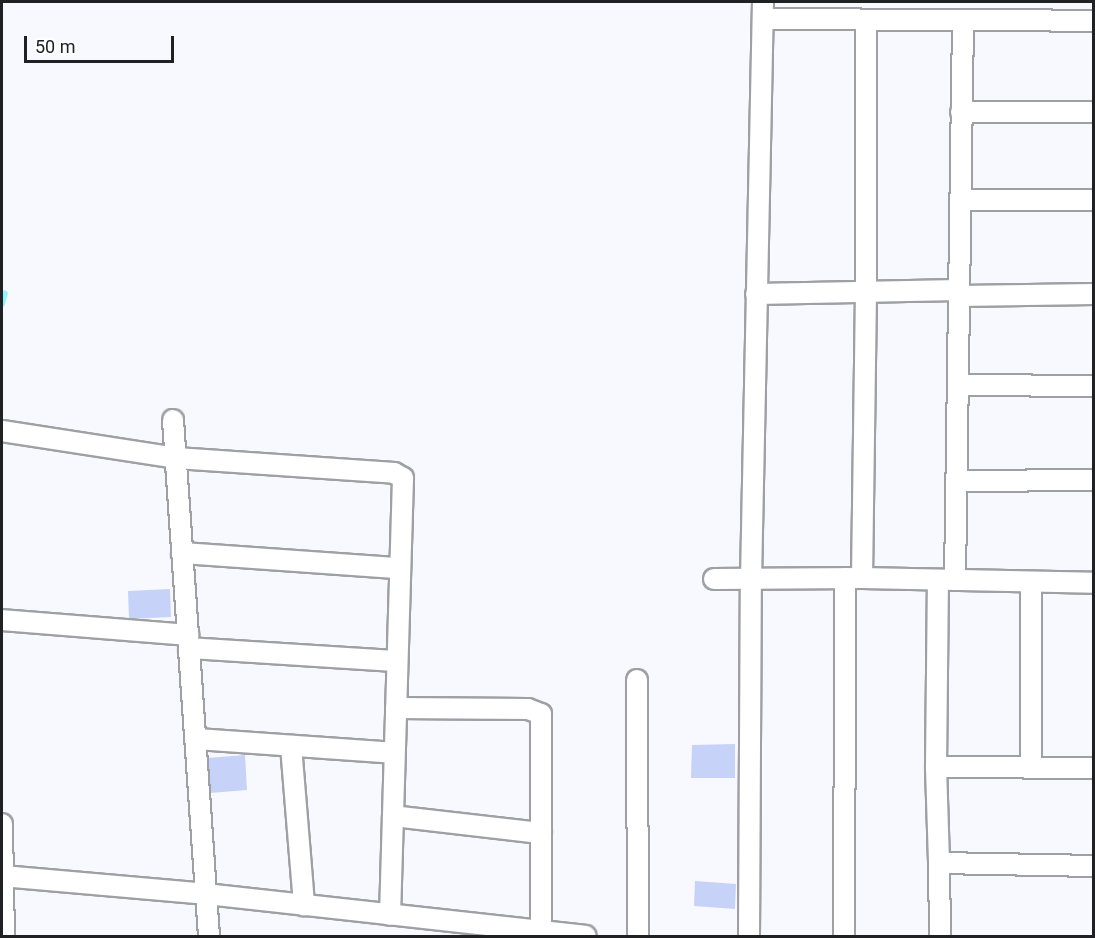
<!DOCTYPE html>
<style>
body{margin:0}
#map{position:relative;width:1095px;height:938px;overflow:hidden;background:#f8f9fe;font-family:Roboto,sans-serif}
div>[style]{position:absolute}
.stream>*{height:6px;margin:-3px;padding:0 3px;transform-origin:3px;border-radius:3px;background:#95f2fd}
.building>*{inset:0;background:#c6d2f8}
.roads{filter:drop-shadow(2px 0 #9fa0a4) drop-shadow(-2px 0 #9fa0a4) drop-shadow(0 2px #9fa0a4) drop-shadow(0 -2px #9fa0a4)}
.minor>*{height:20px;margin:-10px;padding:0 10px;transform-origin:10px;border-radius:10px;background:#fff}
span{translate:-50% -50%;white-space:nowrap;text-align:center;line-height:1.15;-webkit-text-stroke:6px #fff;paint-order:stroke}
.frame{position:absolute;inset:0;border:3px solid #202122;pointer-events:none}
.scale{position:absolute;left:24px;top:36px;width:150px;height:27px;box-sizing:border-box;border:3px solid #202122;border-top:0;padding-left:8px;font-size:18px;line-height:21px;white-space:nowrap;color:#202122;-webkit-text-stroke:4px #fff;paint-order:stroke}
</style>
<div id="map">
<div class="stream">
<i style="left:2px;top:304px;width:11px;rotate:-75deg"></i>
</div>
<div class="building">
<i style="clip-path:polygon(170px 589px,171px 617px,129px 619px,128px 591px)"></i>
<i style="clip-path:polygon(735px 744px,735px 778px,691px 778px,692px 745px)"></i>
<i style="clip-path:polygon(245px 755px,247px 790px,210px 793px,207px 758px)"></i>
<i style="clip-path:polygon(695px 881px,736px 884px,735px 909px,694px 906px)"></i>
</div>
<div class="roads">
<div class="minor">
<i style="left:763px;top:19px;width:331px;rotate:0.3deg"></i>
<i style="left:961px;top:112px;width:133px"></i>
<i style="left:962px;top:200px;width:132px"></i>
<i style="left:756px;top:294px;width:203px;rotate:-1.1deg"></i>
<i style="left:959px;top:296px;width:135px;rotate:-0.8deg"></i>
<i style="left:958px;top:385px;width:136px;rotate:0.4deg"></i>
<i style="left:173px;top:420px;width:517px;rotate:86.01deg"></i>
<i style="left:2px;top:431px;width:176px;rotate:8.8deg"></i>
<i style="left:176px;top:458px;width:219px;rotate:3.9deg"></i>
<i style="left:394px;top:473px;width:10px;rotate:29deg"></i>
<i style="left:403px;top:478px;width:437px;rotate:91.7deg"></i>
<i style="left:956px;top:481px;width:138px;rotate:-0.4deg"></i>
<i style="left:182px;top:553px;width:218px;rotate:4deg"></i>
<i style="left:862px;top:578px;width:284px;rotate:-89.2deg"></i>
<i style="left:866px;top:294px;width:274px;rotate:-90deg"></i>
<i style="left:714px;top:579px;width:148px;rotate:-0.4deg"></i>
<i style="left:862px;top:578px;width:232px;rotate:1.2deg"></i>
<i style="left:955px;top:580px;width:560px;rotate:-89.18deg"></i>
<i style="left:2px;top:620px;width:187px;rotate:4.6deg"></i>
<i style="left:189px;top:648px;width:208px;rotate:3.6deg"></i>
<i style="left:637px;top:680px;width:256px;rotate:89.8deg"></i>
<i style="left:396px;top:708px;width:132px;rotate:0.4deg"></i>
<i style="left:528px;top:709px;width:14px;rotate:21deg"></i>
<i style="left:541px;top:714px;width:222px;rotate:90deg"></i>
<i style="left:196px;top:739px;width:198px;rotate:4deg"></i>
<i style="left:291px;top:746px;width:160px;rotate:85.3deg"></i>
<i style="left:936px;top:767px;width:187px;rotate:-89.4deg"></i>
<i style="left:1031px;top:768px;width:186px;rotate:-90deg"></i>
<i style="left:1094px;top:768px;width:158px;rotate:-179.6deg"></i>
<i style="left:936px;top:767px;width:96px;rotate:88.2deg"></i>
<i style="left:939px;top:863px;width:155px;rotate:1.1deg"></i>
<i style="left:393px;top:816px;width:149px;rotate:6.6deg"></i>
<i style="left:2px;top:824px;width:112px;rotate:89deg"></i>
<i style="left:939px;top:863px;width:73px;rotate:89.2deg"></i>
<i style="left:2px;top:876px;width:205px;rotate:5deg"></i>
<i style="left:206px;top:894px;width:382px;rotate:6.3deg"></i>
<i style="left:749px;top:936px;width:357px;rotate:-89.7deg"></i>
<i style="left:751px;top:579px;width:577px;rotate:-88.81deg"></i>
<i style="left:844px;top:936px;width:358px;rotate:-89.8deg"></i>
</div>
</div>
<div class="frame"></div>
<div class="scale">50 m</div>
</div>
